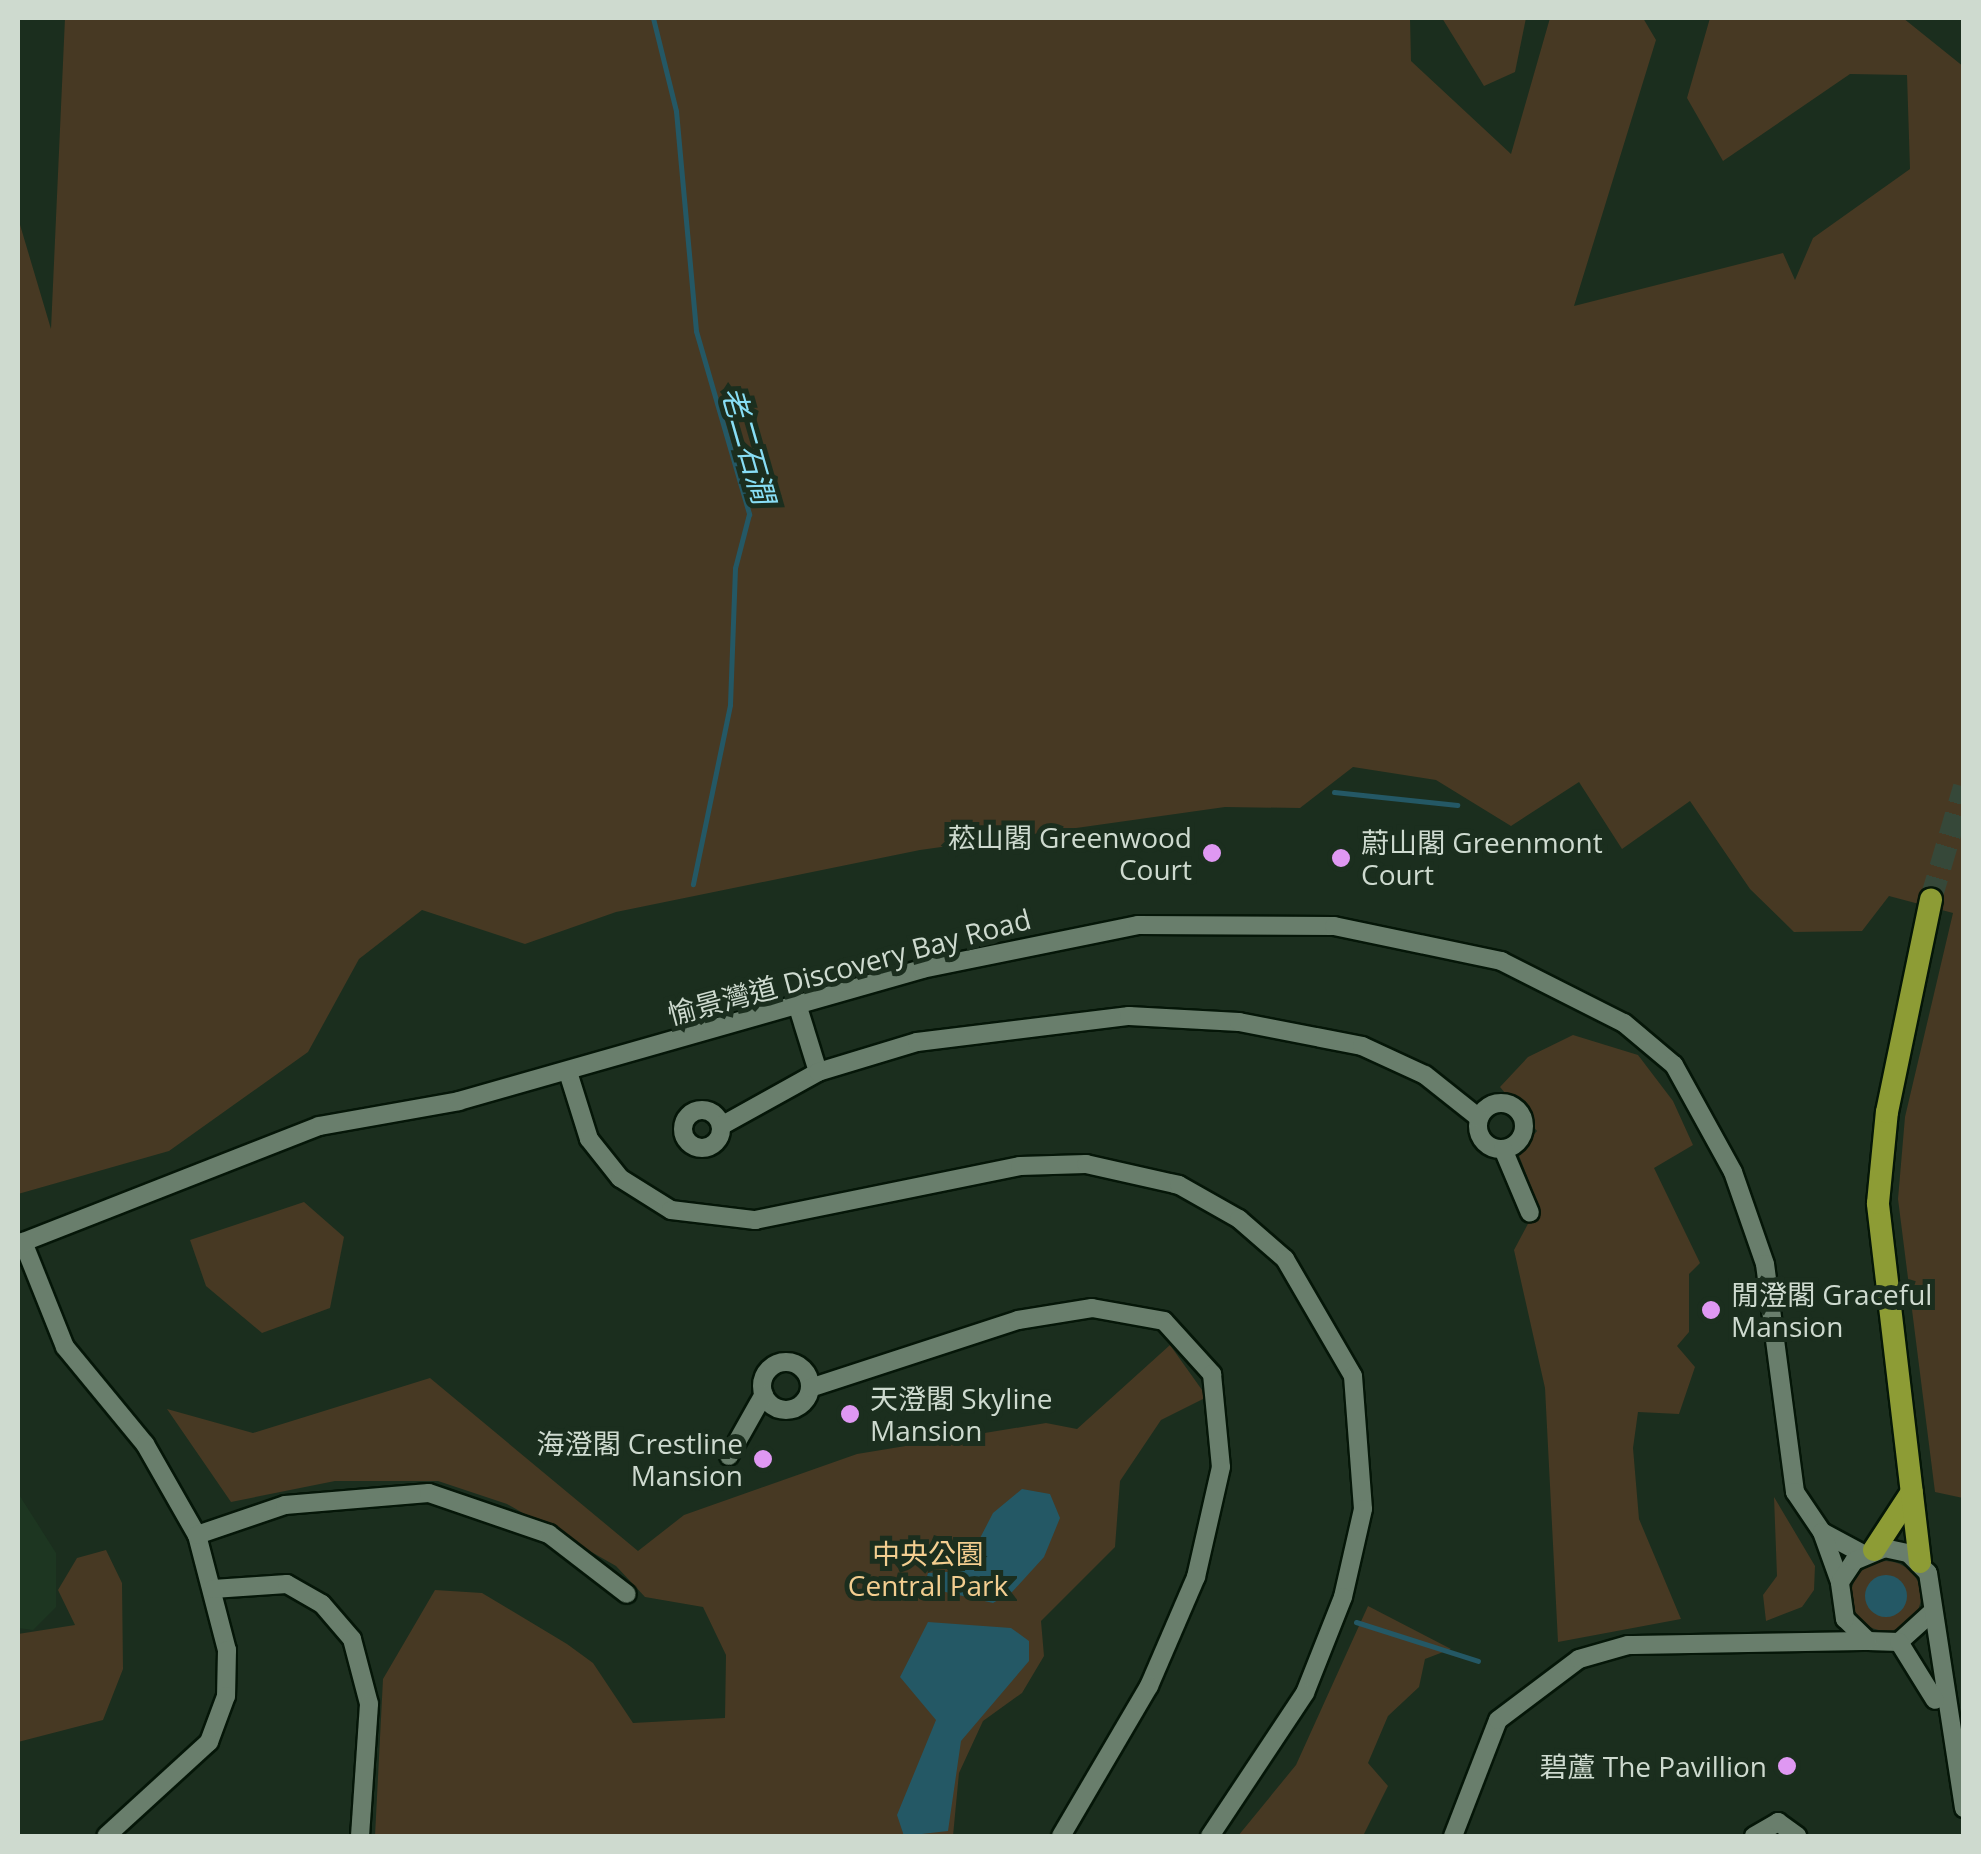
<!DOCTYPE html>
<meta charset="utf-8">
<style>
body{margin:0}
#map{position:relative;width:1981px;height:1854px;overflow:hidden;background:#1b2e1e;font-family:"Open Sans","Noto Sans TC",sans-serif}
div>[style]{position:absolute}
.built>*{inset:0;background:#1d3621}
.green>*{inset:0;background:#473923}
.round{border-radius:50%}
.water>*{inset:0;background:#245865}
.stream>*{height:5px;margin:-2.5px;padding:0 2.5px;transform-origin:2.5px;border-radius:2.5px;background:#245865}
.major-tunnel>*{height:22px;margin-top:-11px;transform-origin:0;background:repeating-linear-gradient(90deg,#364839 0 22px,transparent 0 33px)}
.roads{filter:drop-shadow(2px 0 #051608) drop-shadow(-2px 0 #051608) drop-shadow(0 2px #051608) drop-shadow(0 -2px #051608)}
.minor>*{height:18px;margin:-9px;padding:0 9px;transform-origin:9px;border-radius:9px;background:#697e6c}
.minor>.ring{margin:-9px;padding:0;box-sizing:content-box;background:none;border:18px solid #697e6c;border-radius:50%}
.major>*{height:22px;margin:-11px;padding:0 11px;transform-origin:11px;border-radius:11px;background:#8d9c35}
.dots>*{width:28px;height:28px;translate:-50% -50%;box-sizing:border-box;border:5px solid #1b2e1e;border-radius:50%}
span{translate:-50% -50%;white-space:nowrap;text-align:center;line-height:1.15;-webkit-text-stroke:10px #1b2e1e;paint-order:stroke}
.poi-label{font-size:28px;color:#cedacf}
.right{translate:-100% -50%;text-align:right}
.left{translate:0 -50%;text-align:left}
.street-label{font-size:28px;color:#cedacf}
.park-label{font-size:28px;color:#f3ce90}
.water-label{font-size:30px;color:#88def5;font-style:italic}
.frame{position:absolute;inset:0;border:20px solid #cedacf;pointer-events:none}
</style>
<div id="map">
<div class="built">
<i style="clip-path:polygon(18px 1493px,56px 1553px,56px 1607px,33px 1630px,18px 1628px)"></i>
</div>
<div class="green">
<i style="clip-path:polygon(65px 18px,1410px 18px,1411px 61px,1511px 154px,1550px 18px,1643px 18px,1656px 40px,1574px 306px,1783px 253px,1795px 280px,1813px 238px,1910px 169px,1907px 75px,1850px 74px,1723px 161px,1687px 98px,1710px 18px,1903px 18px,1964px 67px,1963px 1498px,1935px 1492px,1898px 1199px,1905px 1117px,1953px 913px,1889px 896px,1862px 931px,1794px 932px,1750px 889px,1690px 801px,1622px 849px,1579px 782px,1511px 826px,1436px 780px,1353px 767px,1300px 808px,1225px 807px,920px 850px,616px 912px,525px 944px,422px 910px,359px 959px,308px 1052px,169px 1151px,18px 1194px,18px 218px,51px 329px)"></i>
<i style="clip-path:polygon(1442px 18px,1526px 18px,1515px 72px,1484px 86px)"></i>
<i style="clip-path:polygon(1573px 1035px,1638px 1055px,1673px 1101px,1693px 1145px,1654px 1168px,1700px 1263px,1689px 1274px,1689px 1332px,1677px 1346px,1695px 1367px,1679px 1414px,1638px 1412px,1633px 1448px,1639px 1519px,1681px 1619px,1558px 1642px,1545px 1388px,1514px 1250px,1538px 1205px,1518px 1153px,1537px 1131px,1500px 1087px,1528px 1057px)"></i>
<i style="clip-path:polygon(304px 1202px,344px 1237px,330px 1308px,262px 1333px,206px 1286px,190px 1240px)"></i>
<i style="clip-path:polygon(1170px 1345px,1207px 1397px,1161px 1420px,1120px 1481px,1115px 1547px,1041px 1621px,1044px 1656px,1022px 1693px,983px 1721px,959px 1773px,953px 1836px,375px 1836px,383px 1679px,435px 1590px,482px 1593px,567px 1644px,593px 1663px,633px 1723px,725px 1718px,726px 1655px,703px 1607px,645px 1597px,616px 1566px,507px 1504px,438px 1481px,335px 1481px,231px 1502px,167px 1409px,253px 1433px,430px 1378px,638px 1551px,684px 1515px,857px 1454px,1046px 1423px,1077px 1429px)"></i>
<i style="clip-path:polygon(1774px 1497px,1815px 1566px,1814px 1590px,1802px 1607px,1766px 1621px,1763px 1595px,1777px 1576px)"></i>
<i style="clip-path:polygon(106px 1550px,122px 1583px,123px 1669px,103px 1720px,18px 1742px,18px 1634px,75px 1625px,58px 1590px,77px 1558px)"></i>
<i class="round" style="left:1851px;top:1561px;width:70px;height:70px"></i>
<i style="clip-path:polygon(1368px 1606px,1451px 1649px,1425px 1659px,1419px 1687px,1388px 1716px,1368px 1763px,1388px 1786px,1363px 1836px,1238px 1836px,1296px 1765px)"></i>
</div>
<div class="water">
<i style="clip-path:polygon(1022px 1489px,1050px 1494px,1060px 1518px,1044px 1557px,1012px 1592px,993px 1603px,924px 1587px,928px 1573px,963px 1571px,993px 1513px)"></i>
<i class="round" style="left:1865px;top:1575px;width:42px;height:42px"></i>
<i style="clip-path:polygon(928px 1622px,1011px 1628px,1029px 1641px,1029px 1661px,961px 1741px,948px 1831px,904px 1836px,897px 1815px,936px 1720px,900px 1677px)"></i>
</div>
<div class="stream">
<i style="left:653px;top:18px;width:96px;rotate:76.1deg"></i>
<i style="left:676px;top:111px;width:221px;rotate:84.8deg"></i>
<i style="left:696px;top:331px;width:191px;rotate:73.8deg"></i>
<i style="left:749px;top:514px;width:56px;rotate:104.5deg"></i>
<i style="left:735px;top:568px;width:137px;rotate:92.1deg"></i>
<i style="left:730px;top:705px;width:183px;rotate:101.7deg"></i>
<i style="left:1334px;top:792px;width:124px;rotate:6deg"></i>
<i style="left:1356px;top:1622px;width:128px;rotate:17.7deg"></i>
</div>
<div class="major-tunnel">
<i style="left:1931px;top:899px;width:117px;rotate:-73.6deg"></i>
</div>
<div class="roads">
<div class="minor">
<i style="left:797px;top:1004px;width:71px;rotate:72.8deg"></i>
<i style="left:568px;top:1072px;width:70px;rotate:72.6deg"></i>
<i style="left:589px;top:1139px;width:50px;rotate:51.5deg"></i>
<i style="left:620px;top:1178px;width:60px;rotate:32.1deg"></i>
<i style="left:671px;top:1210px;width:85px;rotate:6.8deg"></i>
<i style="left:755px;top:1220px;width:270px;rotate:-11.5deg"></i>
<i style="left:1020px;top:1166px;width:66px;rotate:-1.7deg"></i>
<i style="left:1086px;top:1164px;width:95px;rotate:12.7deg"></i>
<i style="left:1179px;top:1185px;width:69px;rotate:29.5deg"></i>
<i style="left:1239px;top:1219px;width:61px;rotate:41deg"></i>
<i style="left:1285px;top:1259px;width:135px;rotate:59.8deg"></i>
<i style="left:1353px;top:1376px;width:133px;rotate:85.7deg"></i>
<i style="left:1363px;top:1509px;width:90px;rotate:102.8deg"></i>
<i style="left:1343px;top:1597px;width:103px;rotate:111.6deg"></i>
<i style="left:1305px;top:1693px;width:172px;rotate:123.6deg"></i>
<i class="ring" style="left:1478px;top:1103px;width:28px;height:28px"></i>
<i class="ring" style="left:683px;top:1110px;width:20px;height:20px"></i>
<i style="left:721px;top:1126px;width:111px;rotate:-29.1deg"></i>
<i style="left:818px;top:1072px;width:103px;rotate:-16.9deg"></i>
<i style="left:917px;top:1042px;width:214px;rotate:-7deg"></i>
<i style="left:1129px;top:1016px;width:110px;rotate:3.1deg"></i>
<i style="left:1239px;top:1022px;width:125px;rotate:11deg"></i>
<i style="left:1362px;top:1046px;width:69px;rotate:24.7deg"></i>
<i style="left:1425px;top:1075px;width:69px;rotate:38.5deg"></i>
<i style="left:1503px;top:1149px;width:69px;rotate:67.1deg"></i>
<i style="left:23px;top:1242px;width:113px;rotate:68.2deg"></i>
<i style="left:65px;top:1347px;width:126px;rotate:50.5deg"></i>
<i style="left:145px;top:1444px;width:105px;rotate:60.3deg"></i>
<i style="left:197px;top:1535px;width:119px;rotate:75.4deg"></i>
<i style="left:227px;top:1650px;width:46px;rotate:91.2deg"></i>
<i style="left:226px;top:1696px;width:49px;rotate:110.3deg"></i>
<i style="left:209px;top:1742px;width:139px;rotate:137.6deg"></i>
<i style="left:18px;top:1244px;width:323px;rotate:-21.4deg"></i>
<i style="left:319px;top:1126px;width:142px;rotate:-10.1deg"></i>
<i style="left:459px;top:1101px;width:481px;rotate:-15.9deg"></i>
<i style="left:922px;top:969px;width:220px;rotate:-11.5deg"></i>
<i style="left:1138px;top:925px;width:196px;rotate:0.3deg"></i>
<i style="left:1334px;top:926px;width:171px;rotate:11.8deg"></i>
<i style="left:1501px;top:961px;width:138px;rotate:26.8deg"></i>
<i style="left:1624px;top:1023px;width:65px;rotate:40deg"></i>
<i style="left:1674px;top:1065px;width:122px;rotate:61.1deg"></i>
<i style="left:1733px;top:1172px;width:97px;rotate:70.8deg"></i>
<i style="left:1765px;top:1264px;width:230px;rotate:82.5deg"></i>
<i style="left:1795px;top:1492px;width:48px;rotate:56deg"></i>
<i style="left:1822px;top:1532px;width:47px;rotate:28.2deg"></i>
<i class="ring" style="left:762px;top:1362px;width:30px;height:30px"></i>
<i style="left:810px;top:1388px;width:219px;rotate:-18.1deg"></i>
<i style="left:1018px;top:1320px;width:75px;rotate:-9.2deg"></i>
<i style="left:1092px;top:1308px;width:73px;rotate:10.2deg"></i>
<i style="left:1164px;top:1321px;width:72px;rotate:47.8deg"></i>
<i style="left:1212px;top:1374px;width:93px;rotate:84.5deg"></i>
<i style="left:1221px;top:1467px;width:113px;rotate:102.8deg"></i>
<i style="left:1196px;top:1577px;width:119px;rotate:113.3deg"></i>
<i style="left:1149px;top:1686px;width:174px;rotate:120.4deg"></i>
<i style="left:729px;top:1456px;width:71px;rotate:-60.6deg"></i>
<i style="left:1822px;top:1532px;width:53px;rotate:70.2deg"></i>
<i style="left:197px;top:1535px;width:93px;rotate:-18.8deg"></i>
<i style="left:285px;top:1505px;width:144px;rotate:-4.8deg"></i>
<i style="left:429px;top:1493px;width:127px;rotate:18.9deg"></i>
<i style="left:549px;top:1534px;width:98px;rotate:37.6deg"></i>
<i style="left:213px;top:1589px;width:74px;rotate:-3.9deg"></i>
<i style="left:287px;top:1584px;width:40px;rotate:29.7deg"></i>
<i style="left:322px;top:1604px;width:46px;rotate:49.4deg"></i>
<i style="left:352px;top:1639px;width:67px;rotate:75.3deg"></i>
<i style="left:369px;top:1704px;width:132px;rotate:93.9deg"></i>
<i style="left:1931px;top:1613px;width:43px;rotate:137.8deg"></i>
<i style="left:1899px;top:1642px;width:31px;rotate:-178deg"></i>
<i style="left:1868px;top:1641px;width:32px;rotate:-136deg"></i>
<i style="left:1845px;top:1619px;width:37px;rotate:-98deg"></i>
<i style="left:1840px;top:1582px;width:25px;rotate:-56deg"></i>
<i style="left:1854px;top:1561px;width:33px;rotate:-23deg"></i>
<i style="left:1884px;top:1548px;width:25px;rotate:12deg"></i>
<i style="left:1908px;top:1553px;width:28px;rotate:45deg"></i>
<i style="left:1928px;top:1573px;width:238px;rotate:81.3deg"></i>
<i style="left:1899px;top:1642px;width:68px;rotate:58.2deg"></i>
<i style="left:1453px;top:1836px;width:124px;rotate:-68.8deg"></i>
<i style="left:1498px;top:1720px;width:101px;rotate:-37deg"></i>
<i style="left:1579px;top:1659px;width:51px;rotate:-15.9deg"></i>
<i style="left:1628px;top:1645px;width:240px;rotate:-1deg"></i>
<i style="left:1754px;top:1836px;width:28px;rotate:-30deg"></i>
<i style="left:1778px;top:1822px;width:24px;rotate:36deg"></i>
</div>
<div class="major">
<i style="left:1874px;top:1550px;width:69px;rotate:-56.8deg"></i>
<i style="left:1920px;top:1562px;width:361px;rotate:-96.7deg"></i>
<i style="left:1878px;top:1203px;width:91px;rotate:-84.4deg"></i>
<i style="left:1887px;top:1112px;width:217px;rotate:-78.3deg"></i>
</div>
</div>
<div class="dots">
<i style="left:1212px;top:853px;background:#df98f2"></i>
<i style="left:1341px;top:858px;background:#df98f2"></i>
<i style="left:1711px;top:1310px;background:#df98f2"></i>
<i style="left:850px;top:1414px;background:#df98f2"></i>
<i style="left:763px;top:1459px;background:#df98f2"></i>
<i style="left:1787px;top:1766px;background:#df98f2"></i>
</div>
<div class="poi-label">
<span class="right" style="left:1192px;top:853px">菘山閣 Greenwood<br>Court</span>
<span class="left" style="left:1361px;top:858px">蔚山閣 Greenmont<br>Court</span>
<span class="left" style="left:1731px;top:1310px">閒澄閣 Graceful<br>Mansion</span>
<span class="left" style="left:870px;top:1414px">天澄閣 Skyline<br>Mansion</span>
<span class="right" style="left:743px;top:1459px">海澄閣 Crestline<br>Mansion</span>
<span class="right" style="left:1767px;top:1766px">碧蘆 The Pavillion</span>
</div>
<div class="street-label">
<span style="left:849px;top:966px;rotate:-15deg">愉景灣道 Discovery Bay Road</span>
</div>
<div class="park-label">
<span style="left:928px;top:1569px">中央公園<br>Central Park</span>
</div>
<div class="water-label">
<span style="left:748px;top:445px;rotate:74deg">老二石澗</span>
</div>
<div class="frame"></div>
</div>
